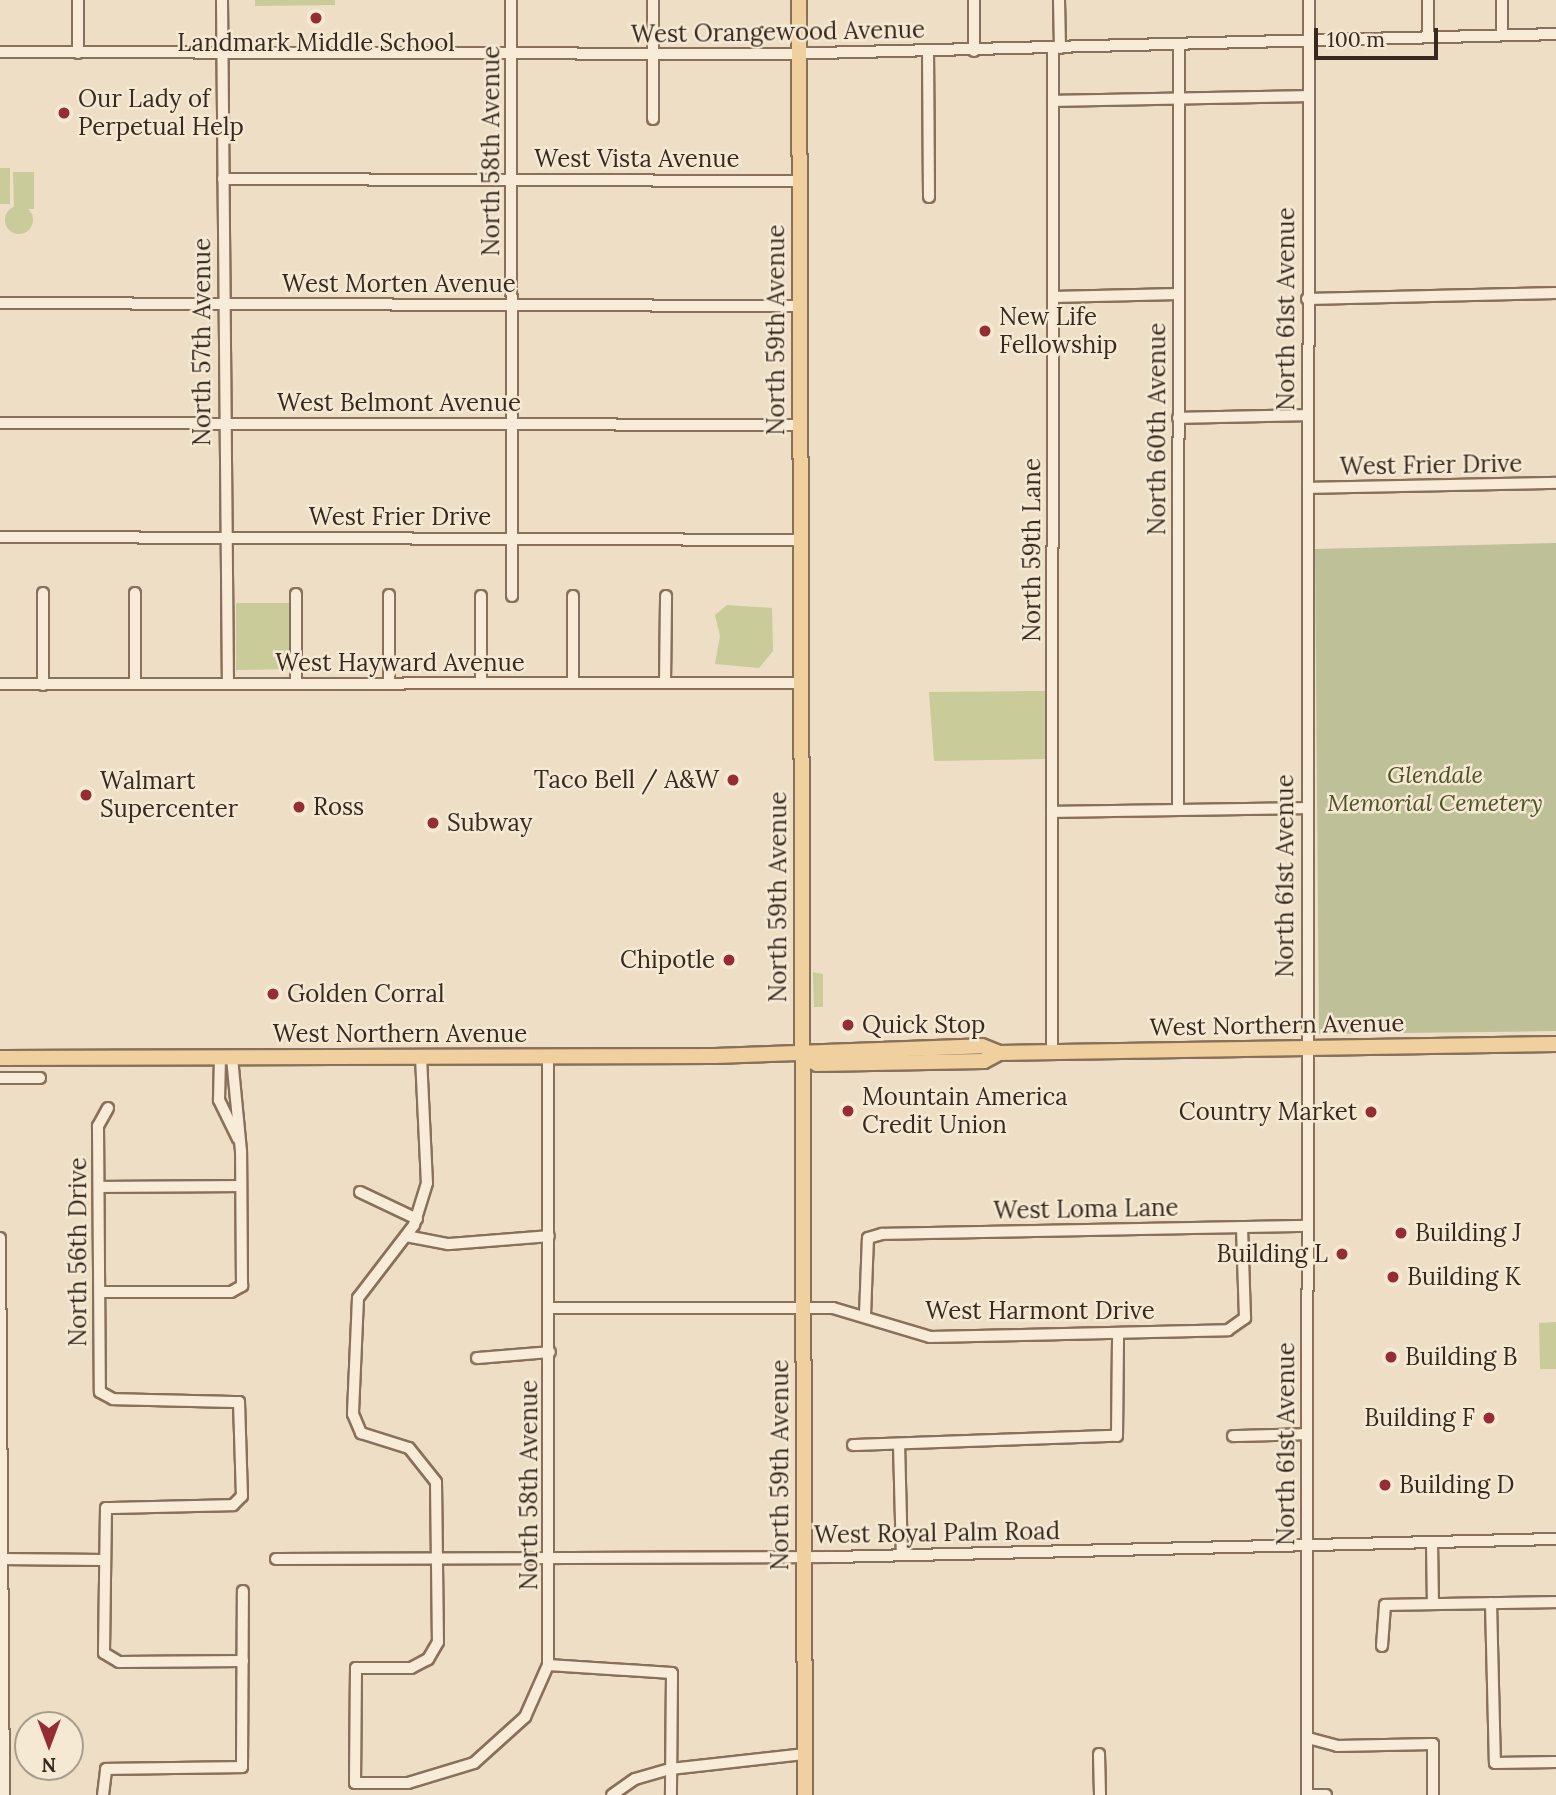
<!DOCTYPE html>
<style>
body{margin:0}
#map{position:relative;width:1556px;height:1795px;overflow:hidden;background:#eddec5;font-family:Lora,serif}
div>[style]{position:absolute}
.green>*{inset:0;background:#c9cb99}
.round{border-radius:50%}
.cemetery>*{inset:0;background:#bec098}
.roads{filter:drop-shadow(2px 0 #88705b) drop-shadow(-2px 0 #88705b) drop-shadow(0 2px #88705b) drop-shadow(0 -2px #88705b)}
.minor>*{height:10px;margin:-5px;padding:0 5px;transform-origin:5px;border-radius:5px;background:#f8ecd8}
.major>*{height:14px;margin:-7px;padding:0 7px;transform-origin:7px;border-radius:7px;background:#efd09e}
.dots>*{width:19px;height:19px;translate:-50% -50%;box-sizing:border-box;border:4px solid #f5e9d4;border-radius:50%}
span{translate:-50% -50%;white-space:nowrap;text-align:center;line-height:1.15;-webkit-text-stroke:5px #f5e9d4;paint-order:stroke}
.street-label{font-size:24px;color:#38291f}
.poi-label{font-size:24px;color:#38291f}
.left{translate:0 -50%;text-align:left}
.right{translate:-100% -50%;text-align:right}
.park-label{font-size:24px;color:#4c5426;font-style:italic}
.north{position:absolute;left:14px;top:1711px;width:70px;height:70px;box-sizing:border-box;background:#f5e9d4;border:2px solid #a99c8c;border-radius:50%;rotate:180deg;font-size:19px;font-weight:700;line-height:28px;text-align:center;color:#38291f}
.north::after{content:'';display:block;margin:auto;width:24px;height:32px;background:#952d35;clip-path:polygon(50% 0,100% 100%,50% 72%,0 100%)}
.scale{position:absolute;left:1314px;top:28px;width:124px;height:32px;box-sizing:border-box;border:4px solid #38291f;border-top:0;padding-left:9px;font-size:21px;line-height:24px;white-space:nowrap;color:#38291f;-webkit-text-stroke:5px #f5e9d4;paint-order:stroke}
</style>
<div id="map">
<div class="green">
<i style="clip-path:polygon(255px 0,335px 0,335px 5px,255px 6px)"></i>
<i style="clip-path:polygon(0 168px,10px 168px,10px 204px,0 204px)"></i>
<i style="clip-path:polygon(13px 172px,34px 172px,34px 209px,14px 209px)"></i>
<i class="round" style="left:5px;top:206px;width:28px;height:28px"></i>
<i style="clip-path:polygon(236px 603px,290px 603px,290px 669px,236px 670px)"></i>
<i style="clip-path:polygon(727px 605px,772px 608px,773px 651px,759px 668px,715px 664px,720px 636px,715px 615px)"></i>
<i style="clip-path:polygon(1046px 691px,1045px 759px,934px 761px,929px 692px)"></i>
<i style="clip-path:polygon(813px 972px,823px 974px,823px 1007px,814px 1007px)"></i>
<i style="clip-path:polygon(1556px 1322px,1556px 1369px,1540px 1369px,1539px 1323px)"></i>
</div>
<div class="cemetery">
<i style="clip-path:polygon(1556px 543px,1556px 1031px,1319px 1034px,1315px 549px)"></i>
</div>
<div class="roads">
<div class="minor">
<i style="left:78px;top:0;width:53px;rotate:90deg"></i>
<i style="left:222px;top:0;width:684px;rotate:89.5deg"></i>
<i style="left:511px;top:0;width:596px;rotate:89.9deg"></i>
<i style="left:653px;top:0;width:119px;rotate:90deg"></i>
<i style="left:974px;top:0;width:51px;rotate:90deg"></i>
<i style="left:1059px;top:0;width:48px;rotate:88.8deg"></i>
<i style="left:1502px;top:0;width:35px;rotate:90deg"></i>
<i style="left:1428px;top:36px;width:36px;rotate:-90deg"></i>
<i style="left:928px;top:51px;width:146px;rotate:89.6deg"></i>
<i style="left:0;top:52px;width:779px;rotate:0.15deg"></i>
<i style="left:779px;top:54px;width:777px;rotate:-1.47deg"></i>
<i style="left:1053px;top:101px;width:255px;rotate:-1.1deg"></i>
<i style="left:223px;top:179px;width:576px;rotate:0.2deg"></i>
<i style="left:1053px;top:297px;width:125px;rotate:-1.4deg"></i>
<i style="left:1307px;top:299px;width:249px;rotate:-1.4deg"></i>
<i style="left:0;top:303px;width:798px;rotate:0.22deg"></i>
<i style="left:1178px;top:418px;width:129px;rotate:-1.3deg"></i>
<i style="left:0;top:423px;width:798px;rotate:0.14deg"></i>
<i style="left:1308px;top:488px;width:248px;rotate:-1.2deg"></i>
<i style="left:0;top:537px;width:801px;rotate:0.21deg"></i>
<i style="left:43px;top:593px;width:92px;rotate:90deg"></i>
<i style="left:389px;top:595px;width:89px;rotate:90deg"></i>
<i style="left:481px;top:596px;width:87px;rotate:90deg"></i>
<i style="left:573px;top:596px;width:87px;rotate:90deg"></i>
<i style="left:665px;top:683px;width:87px;rotate:-89.3deg"></i>
<i style="left:0;top:684px;width:801px;rotate:-0.07deg"></i>
<i style="left:135px;top:684px;width:91px;rotate:-90deg"></i>
<i style="left:296px;top:684px;width:90px;rotate:-90deg"></i>
<i style="left:1178px;top:810px;width:763px;rotate:-89.92deg"></i>
<i style="left:1052px;top:812px;width:255px;rotate:-0.9deg"></i>
<i style="left:1052px;top:1052px;width:1004px;rotate:-89.94deg"></i>
<i style="left:220px;top:1057px;width:43px;rotate:91.3deg"></i>
<i style="left:219px;top:1100px;width:43px;rotate:64deg"></i>
<i style="left:421px;top:1057px;width:126px;rotate:87.3deg"></i>
<i style="left:427px;top:1183px;width:44px;rotate:107.2deg"></i>
<i style="left:414px;top:1225px;width:92px;rotate:127.5deg"></i>
<i style="left:358px;top:1298px;width:116px;rotate:92.5deg"></i>
<i style="left:353px;top:1414px;width:21px;rotate:67deg"></i>
<i style="left:361px;top:1433px;width:50px;rotate:17.4deg"></i>
<i style="left:409px;top:1448px;width:43px;rotate:51.5deg"></i>
<i style="left:436px;top:1482px;width:160px;rotate:89.3deg"></i>
<i style="left:438px;top:1642px;width:20px;rotate:120deg"></i>
<i style="left:428px;top:1659px;width:19px;rotate:152deg"></i>
<i style="left:411px;top:1668px;width:55px;rotate:180deg"></i>
<i style="left:356px;top:1668px;width:115px;rotate:90.5deg"></i>
<i style="left:355px;top:1783px;width:53px"></i>
<i style="left:408px;top:1783px;width:69px;rotate:-16.9deg"></i>
<i style="left:474px;top:1763px;width:69px;rotate:-42deg"></i>
<i style="left:525px;top:1717px;width:57px;rotate:-66.1deg"></i>
<i style="left:548px;top:1665px;width:608px;rotate:-90deg"></i>
<i style="left:0;top:1078px;width:40px"></i>
<i style="left:108px;top:1108px;width:21px;rotate:119deg"></i>
<i style="left:98px;top:1126px;width:266px;rotate:89.6deg"></i>
<i style="left:100px;top:1392px;width:15px;rotate:28deg"></i>
<i style="left:113px;top:1399px;width:126px;rotate:1.4deg"></i>
<i style="left:239px;top:1402px;width:94px;rotate:88.2deg"></i>
<i style="left:242px;top:1496px;width:13px;rotate:135deg"></i>
<i style="left:233px;top:1505px;width:127px;rotate:178.6deg"></i>
<i style="left:106px;top:1508px;width:145px;rotate:90.8deg"></i>
<i style="left:104px;top:1653px;width:17px;rotate:31deg"></i>
<i style="left:119px;top:1662px;width:124px;rotate:-0.5deg"></i>
<i style="left:99px;top:1187px;width:142px;rotate:-0.4deg"></i>
<i style="left:360px;top:1192px;width:63px;rotate:25.3deg"></i>
<i style="left:406px;top:1236px;width:43px;rotate:10.8deg"></i>
<i style="left:448px;top:1244px;width:101px;rotate:-4.5deg"></i>
<i style="left:0;top:1238px;width:557px;rotate:89.59deg"></i>
<i style="left:100px;top:1292px;width:131px"></i>
<i style="left:231px;top:1292px;width:13px;rotate:-29deg"></i>
<i style="left:242px;top:1286px;width:135px;rotate:-90.4deg"></i>
<i style="left:241px;top:1151px;width:94px;rotate:-95.5deg"></i>
<i style="left:549px;top:1308px;width:284px"></i>
<i style="left:833px;top:1308px;width:101px;rotate:16.6deg"></i>
<i style="left:930px;top:1337px;width:298px;rotate:-1.3deg"></i>
<i style="left:1228px;top:1330px;width:21px;rotate:-35deg"></i>
<i style="left:1245px;top:1318px;width:91px;rotate:-91.9deg"></i>
<i style="left:865px;top:1315px;width:77px;rotate:-87.8deg"></i>
<i style="left:868px;top:1238px;width:15px;rotate:-16deg"></i>
<i style="left:882px;top:1234px;width:424px;rotate:-1.1deg"></i>
<i style="left:477px;top:1358px;width:73px;rotate:-4.7deg"></i>
<i style="left:1233px;top:1436px;width:74px;rotate:-1.5deg"></i>
<i style="left:899px;top:1444px;width:111px;rotate:88.5deg"></i>
<i style="left:853px;top:1445px;width:264px;rotate:-2deg"></i>
<i style="left:1117px;top:1436px;width:103px;rotate:-89.4deg"></i>
<i style="left:1432px;top:1542px;width:62px;rotate:89.1deg"></i>
<i style="left:0;top:1559px;width:104px;rotate:0.6deg"></i>
<i style="left:276px;top:1559px;width:557px;rotate:-0.21deg"></i>
<i style="left:833px;top:1557px;width:723px;rotate:-1.43deg"></i>
<i style="left:1491px;top:1603px;width:160px;rotate:88.6deg"></i>
<i style="left:1495px;top:1763px;width:61px;rotate:-0.9deg"></i>
<i style="left:1382px;top:1646px;width:41px;rotate:-85.8deg"></i>
<i style="left:1385px;top:1605px;width:171px;rotate:-1deg"></i>
<i style="left:548px;top:1665px;width:124px;rotate:3.7deg"></i>
<i style="left:672px;top:1673px;width:122px;rotate:90.5deg"></i>
<i style="left:1308px;top:1738px;width:30px;rotate:15deg"></i>
<i style="left:1337px;top:1746px;width:96px;rotate:-1.2deg"></i>
<i style="left:1433px;top:1744px;width:51px;rotate:90deg"></i>
<i style="left:1099px;top:1754px;width:41px;rotate:88.6deg"></i>
<i style="left:103px;top:1795px;width:26px;rotate:-83deg"></i>
<i style="left:106px;top:1769px;width:136px;rotate:-0.8deg"></i>
<i style="left:242px;top:1767px;width:176px;rotate:-89.7deg"></i>
<i style="left:612px;top:1795px;width:28px;rotate:-35deg"></i>
<i style="left:635px;top:1779px;width:37px;rotate:-16deg"></i>
<i style="left:671px;top:1769px;width:135px;rotate:-6.4deg"></i>
<i style="left:1307px;top:1795px;width:1795px;rotate:-89.94deg"></i>
<i style="left:1311px;top:1795px;width:15px"></i>
</div>
<div class="major">
<i style="left:799px;top:0;width:1795px;rotate:89.81deg"></i>
<i style="left:800px;top:1055px;width:19px;rotate:28deg"></i>
<i style="left:817px;top:1064px;width:167px;rotate:-1deg"></i>
<i style="left:984px;top:1061px;width:17px;rotate:-28deg"></i>
<i style="left:0;top:1058px;width:715px;rotate:-0.16deg"></i>
<i style="left:715px;top:1056px;width:267px;rotate:-2.1deg"></i>
<i style="left:982px;top:1046px;width:18px;rotate:22deg"></i>
<i style="left:999px;top:1053px;width:557px;rotate:-0.93deg"></i>
</div>
</div>
<div class="dots">
<i style="left:316px;top:18px;background:#952d35"></i>
<i style="left:64px;top:113px;background:#952d35"></i>
<i style="left:985px;top:331px;background:#952d35"></i>
<i style="left:733px;top:780px;background:#952d35"></i>
<i style="left:86px;top:795px;background:#952d35"></i>
<i style="left:299px;top:807px;background:#952d35"></i>
<i style="left:433px;top:823px;background:#952d35"></i>
<i style="left:729px;top:960px;background:#952d35"></i>
<i style="left:273px;top:994px;background:#952d35"></i>
<i style="left:848px;top:1025px;background:#952d35"></i>
<i style="left:848px;top:1111px;background:#952d35"></i>
<i style="left:1371px;top:1112px;background:#952d35"></i>
<i style="left:1401px;top:1233px;background:#952d35"></i>
<i style="left:1342px;top:1254px;background:#952d35"></i>
<i style="left:1393px;top:1277px;background:#952d35"></i>
<i style="left:1391px;top:1357px;background:#952d35"></i>
<i style="left:1489px;top:1418px;background:#952d35"></i>
<i style="left:1385px;top:1485px;background:#952d35"></i>
</div>
<div class="street-label">
<span style="left:778px;top:32px;rotate:-1deg">West Orangewood Avenue</span>
<span style="left:491px;top:151px;rotate:-90deg">North 58th Avenue</span>
<span style="left:637px;top:159px">West Vista Avenue</span>
<span style="left:399px;top:284px">West Morten Avenue</span>
<span style="left:1286px;top:309px;rotate:-90deg">North 61st Avenue</span>
<span style="left:776px;top:330px;rotate:-90deg">North 59th Avenue</span>
<span style="left:202px;top:342px;rotate:-90deg">North 57th Avenue</span>
<span style="left:399px;top:403px">West Belmont Avenue</span>
<span style="left:1157px;top:429px;rotate:-90deg">North 60th Avenue</span>
<span style="left:1431px;top:465px;rotate:-1deg">West Frier Drive</span>
<span style="left:400px;top:517px">West Frier Drive</span>
<span style="left:1032px;top:550px;rotate:-90deg">North 59th Lane</span>
<span style="left:400px;top:663px">West Hayward Avenue</span>
<span style="left:1285px;top:876px;rotate:-90deg">North 61st Avenue</span>
<span style="left:778px;top:897px;rotate:-90deg">North 59th Avenue</span>
<span style="left:1277px;top:1025px;rotate:-1deg">West Northern Avenue</span>
<span style="left:400px;top:1034px">West Northern Avenue</span>
<span style="left:1086px;top:1209px;rotate:-1deg">West Loma Lane</span>
<span style="left:78px;top:1252px;rotate:-90deg">North 56th Drive</span>
<span style="left:1040px;top:1311px">West Harmont Drive</span>
<span style="left:1286px;top:1444px;rotate:-90deg">North 61st Avenue</span>
<span style="left:780px;top:1465px;rotate:-90deg">North 59th Avenue</span>
<span style="left:529px;top:1485px;rotate:-90deg">North 58th Avenue</span>
<span style="left:937px;top:1533px;rotate:-1deg">West Royal Palm Road</span>
</div>
<div class="poi-label">
<span style="left:316px;top:43px">Landmark Middle School</span>
<span class="left" style="left:78px;top:113px">Our Lady of<br>Perpetual Help</span>
<span class="left" style="left:999px;top:331px">New Life<br>Fellowship</span>
<span class="right" style="left:719px;top:780px">Taco Bell / A&amp;W</span>
<span class="left" style="left:100px;top:795px">Walmart<br>Supercenter</span>
<span class="left" style="left:313px;top:807px">Ross</span>
<span class="left" style="left:447px;top:823px">Subway</span>
<span class="right" style="left:715px;top:960px">Chipotle</span>
<span class="left" style="left:287px;top:994px">Golden Corral</span>
<span class="left" style="left:862px;top:1025px">Quick Stop</span>
<span class="left" style="left:862px;top:1111px">Mountain America<br>Credit Union</span>
<span class="right" style="left:1357px;top:1112px">Country Market</span>
<span class="left" style="left:1415px;top:1233px">Building J</span>
<span class="right" style="left:1328px;top:1254px">Building L</span>
<span class="left" style="left:1407px;top:1277px">Building K</span>
<span class="left" style="left:1405px;top:1357px">Building B</span>
<span class="right" style="left:1475px;top:1418px">Building F</span>
<span class="left" style="left:1399px;top:1485px">Building D</span>
</div>
<div class="park-label">
<span style="left:1435px;top:789px">Glendale<br>Memorial Cemetery</span>
</div>
<div class="north">N</div>
<div class="scale">100 m</div>
</div>
